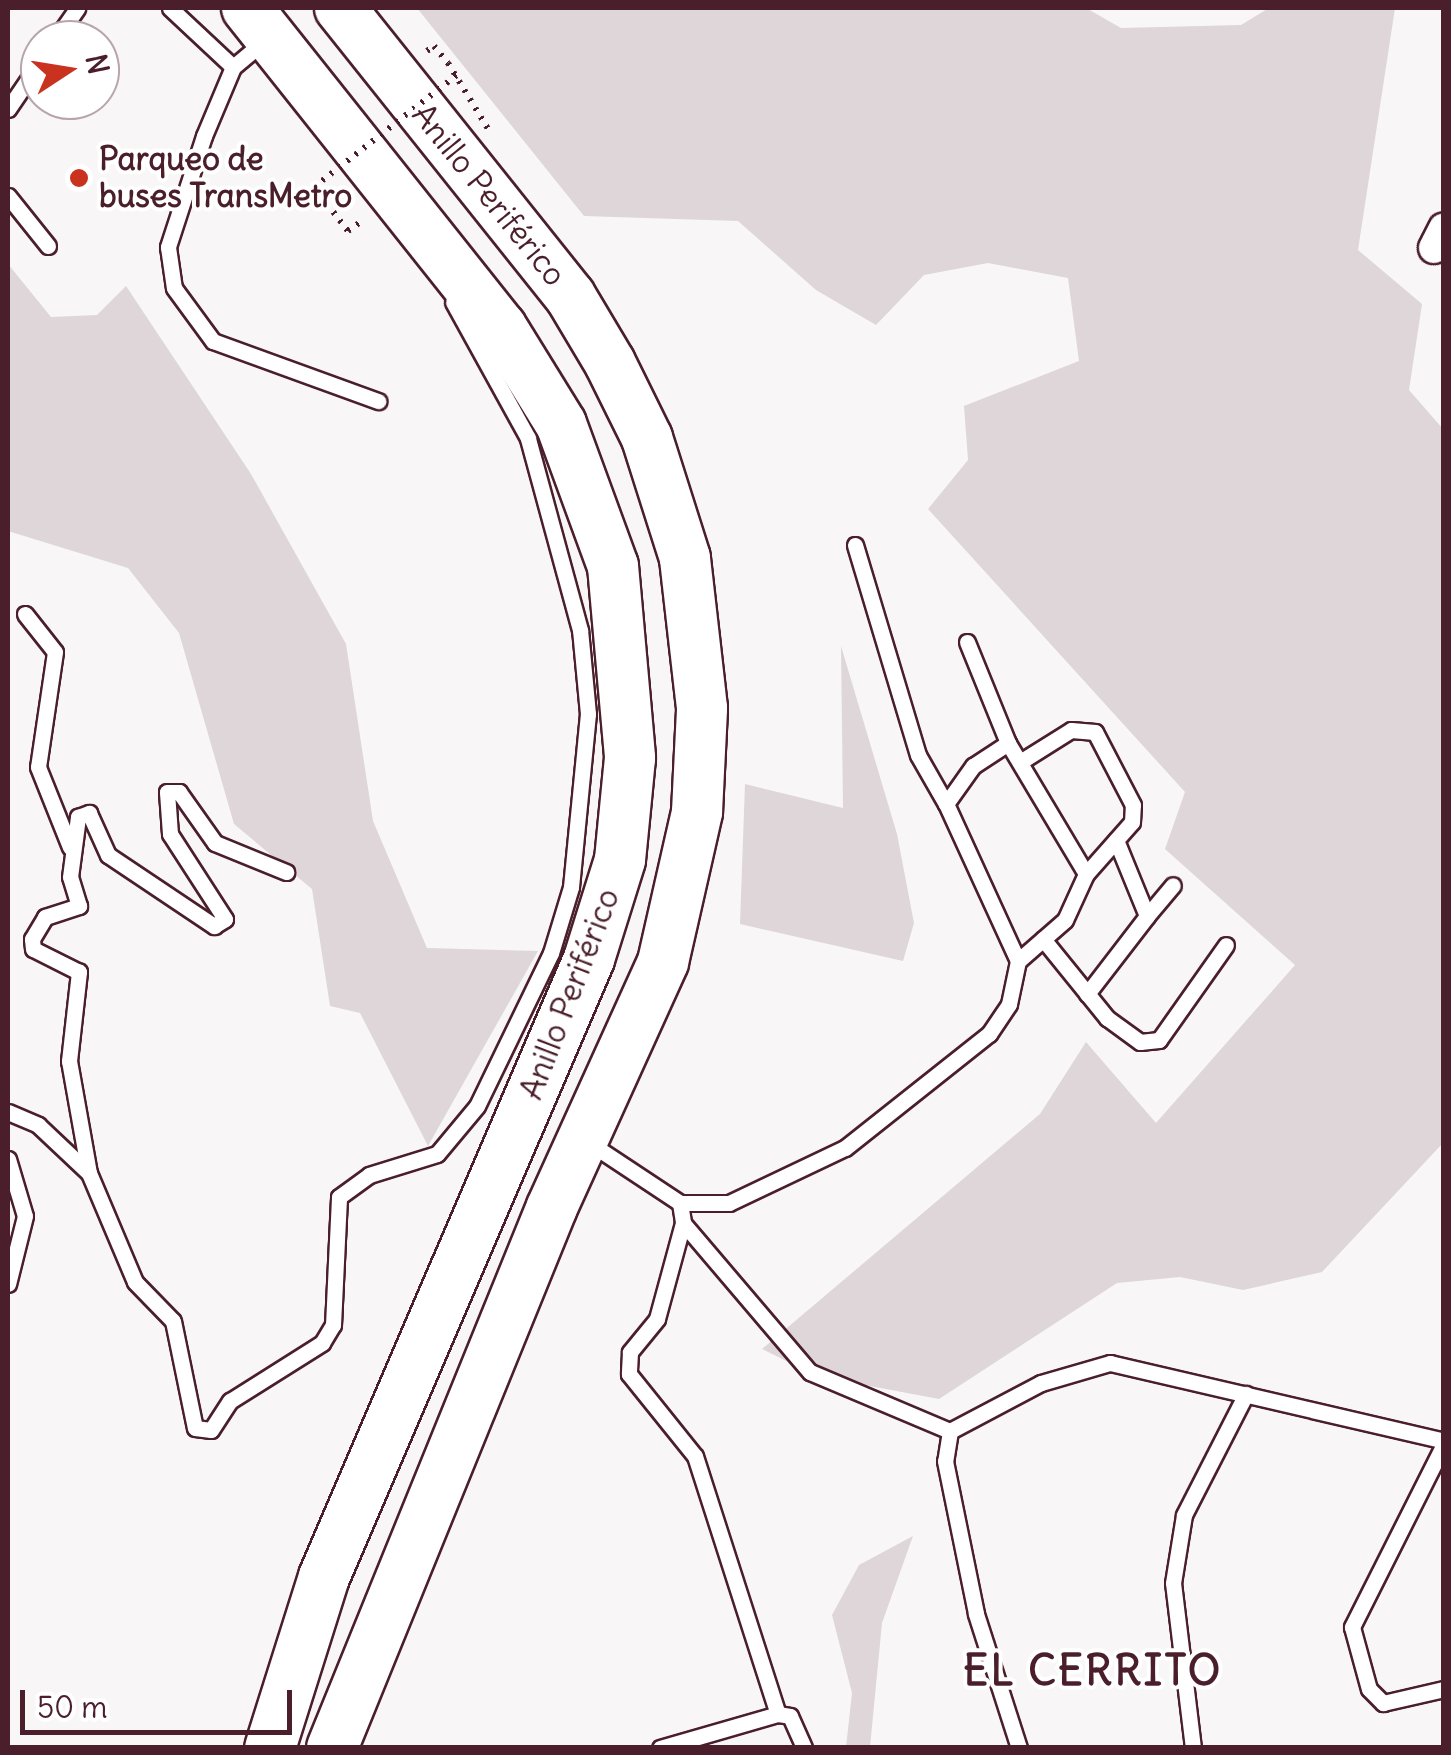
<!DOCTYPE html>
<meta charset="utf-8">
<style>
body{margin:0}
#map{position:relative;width:1451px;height:1755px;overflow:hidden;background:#f8f6f7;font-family:Delius,sans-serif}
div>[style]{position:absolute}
.green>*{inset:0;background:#ded6d9}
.path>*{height:6px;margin-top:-3px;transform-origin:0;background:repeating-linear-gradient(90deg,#4a1f2b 0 2.5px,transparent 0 10.5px)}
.roads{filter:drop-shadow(2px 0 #4a1f2b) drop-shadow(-2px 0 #4a1f2b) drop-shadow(0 2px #4a1f2b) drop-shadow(0 -2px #4a1f2b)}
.service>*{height:15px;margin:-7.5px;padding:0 7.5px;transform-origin:7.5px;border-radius:7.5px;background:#fff}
.minor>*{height:30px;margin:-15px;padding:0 15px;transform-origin:15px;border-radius:15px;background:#fff}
.trunk>*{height:50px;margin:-25px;padding:0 25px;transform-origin:25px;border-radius:25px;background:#fff}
.path-bridge>*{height:6px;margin-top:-3px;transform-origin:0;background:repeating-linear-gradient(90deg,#4a1f2b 0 2.5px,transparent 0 10.5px)}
.dots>*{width:28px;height:28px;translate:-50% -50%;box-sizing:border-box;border:5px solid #fff;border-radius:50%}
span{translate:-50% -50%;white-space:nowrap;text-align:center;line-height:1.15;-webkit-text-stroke:8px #fff;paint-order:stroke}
.poi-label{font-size:32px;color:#4a1f2b;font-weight:700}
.left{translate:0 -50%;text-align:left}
.street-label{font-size:32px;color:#4a1f2b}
.district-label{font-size:42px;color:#4a1f2b;font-weight:700;letter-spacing:2.5px}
.frame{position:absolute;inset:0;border:10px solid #4a1f2b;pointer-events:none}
.north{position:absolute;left:20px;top:20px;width:100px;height:100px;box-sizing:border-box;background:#fff;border:2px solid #b7a5aa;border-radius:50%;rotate:78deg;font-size:28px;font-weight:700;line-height:40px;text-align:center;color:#4a1f2b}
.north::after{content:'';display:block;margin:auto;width:35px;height:45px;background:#c8321e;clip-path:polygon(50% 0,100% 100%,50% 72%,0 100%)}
.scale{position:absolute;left:20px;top:1690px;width:272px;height:45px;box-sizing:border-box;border:5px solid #4a1f2b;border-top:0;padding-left:12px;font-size:30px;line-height:35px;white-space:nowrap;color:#4a1f2b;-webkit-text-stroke:8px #fff;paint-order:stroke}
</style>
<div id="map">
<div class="green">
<i style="clip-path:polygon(417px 8px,1086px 8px,1121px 28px,1241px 25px,1269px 8px,1395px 8px,1358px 250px,1422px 304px,1409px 390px,1443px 429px,1443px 1143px,1322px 1272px,1243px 1290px,1180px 1277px,1117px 1283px,939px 1399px,817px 1376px,762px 1349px,1040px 1114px,1086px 1042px,1156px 1123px,1295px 965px,1165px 849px,1185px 792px,928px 509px,968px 460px,964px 406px,1079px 361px,1068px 278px,988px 263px,924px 275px,876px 325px,816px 290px,738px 221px,584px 216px)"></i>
<i style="clip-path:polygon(8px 264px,51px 317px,97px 315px,126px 286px,251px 474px,346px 644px,373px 821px,427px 948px,538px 951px,428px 1146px,360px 1013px,330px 1006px,312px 889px,234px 824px,179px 633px,128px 568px,8px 531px)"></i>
<i style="clip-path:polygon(841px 646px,897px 834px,914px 923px,903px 961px,740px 924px,745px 784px,843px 808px)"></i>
<i style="clip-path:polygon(913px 1536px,882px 1623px,870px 1747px,846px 1747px,852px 1693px,832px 1615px,859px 1565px)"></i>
</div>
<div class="path">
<i style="left:427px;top:51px;width:9px;rotate:-36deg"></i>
<i style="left:434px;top:46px;width:22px;rotate:51deg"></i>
<i style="left:448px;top:63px;width:81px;rotate:58.7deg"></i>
<i style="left:314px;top:187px;width:56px;rotate:52.3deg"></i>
<i style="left:348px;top:231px;width:19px;rotate:-36deg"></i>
</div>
<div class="roads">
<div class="service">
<i style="left:170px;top:8px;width:86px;rotate:43.1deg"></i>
<i style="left:55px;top:40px;width:39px;rotate:-55deg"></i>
<i style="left:263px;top:42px;width:39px;rotate:140deg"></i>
<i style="left:233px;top:67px;width:75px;rotate:112.8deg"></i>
<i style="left:204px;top:136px;width:117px;rotate:108deg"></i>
<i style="left:168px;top:247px;width:41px;rotate:81.7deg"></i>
<i style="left:174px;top:288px;width:66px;rotate:53.7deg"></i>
<i style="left:213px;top:341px;width:176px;rotate:20deg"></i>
<i style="left:8px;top:109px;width:57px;rotate:-55.8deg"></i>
<i style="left:8px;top:196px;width:64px;rotate:51.3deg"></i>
<i style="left:855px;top:545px;width:219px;rotate:73.3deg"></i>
<i style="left:918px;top:755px;width:56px;rotate:60.3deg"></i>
<i style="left:25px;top:614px;width:48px;rotate:51.7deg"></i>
<i style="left:55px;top:652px;width:116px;rotate:98.4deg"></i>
<i style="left:38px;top:767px;width:86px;rotate:68.2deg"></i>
<i style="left:967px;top:642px;width:109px;rotate:67.9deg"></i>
<i style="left:1008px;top:743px;width:152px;rotate:59.2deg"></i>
<i style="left:1147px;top:916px;width:40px;rotate:-50deg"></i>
<i style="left:1043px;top:939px;width:102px;rotate:51deg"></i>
<i style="left:1107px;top:1018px;width:41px;rotate:36deg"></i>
<i style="left:1140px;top:1042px;width:19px;rotate:-6deg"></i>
<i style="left:1159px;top:1040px;width:116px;rotate:-54.8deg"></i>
<i style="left:1018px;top:961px;width:62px;rotate:-41.1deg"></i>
<i style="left:1065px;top:920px;width:51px;rotate:-65.5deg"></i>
<i style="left:1086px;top:874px;width:69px;rotate:-48.5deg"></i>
<i style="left:1132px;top:822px;width:17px;rotate:-87deg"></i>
<i style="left:1133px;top:805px;width:82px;rotate:-117.5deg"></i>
<i style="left:1095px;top:732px;width:24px;rotate:-175deg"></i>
<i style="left:1071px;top:730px;width:60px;rotate:147.9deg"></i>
<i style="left:1087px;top:994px;width:98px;rotate:-52.4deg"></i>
<i style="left:1147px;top:916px;width:82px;rotate:-112.2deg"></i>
<i style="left:8px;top:1112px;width:33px;rotate:23deg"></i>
<i style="left:38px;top:1125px;width:70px;rotate:43.3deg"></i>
<i style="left:89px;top:1173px;width:118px;rotate:67.1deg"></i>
<i style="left:135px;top:1282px;width:54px;rotate:45.7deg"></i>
<i style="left:173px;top:1321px;width:109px;rotate:78.4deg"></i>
<i style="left:195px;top:1428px;width:16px;rotate:7deg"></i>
<i style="left:211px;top:1430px;width:35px;rotate:-57deg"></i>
<i style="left:230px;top:1401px;width:109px;rotate:-32.2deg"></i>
<i style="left:322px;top:1343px;width:21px;rotate:-59deg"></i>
<i style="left:333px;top:1325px;width:128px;rotate:-87.3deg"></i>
<i style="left:339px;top:1197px;width:37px;rotate:-36deg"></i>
<i style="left:369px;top:1175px;width:71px;rotate:-17.2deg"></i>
<i style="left:437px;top:1154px;width:62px;rotate:-50.2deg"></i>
<i style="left:477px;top:1106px;width:170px;rotate:-64.2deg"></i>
<i style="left:551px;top:953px;width:69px;rotate:-73.1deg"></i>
<i style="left:571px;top:887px;width:174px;rotate:-84.4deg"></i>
<i style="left:588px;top:714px;width:84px;rotate:-95.4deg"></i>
<i style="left:580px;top:630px;width:199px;rotate:-105.2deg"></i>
<i style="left:528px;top:438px;width:155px;rotate:-118.9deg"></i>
<i style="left:588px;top:1142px;width:110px;rotate:33.5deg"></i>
<i style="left:680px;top:1203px;width:49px"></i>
<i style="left:729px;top:1203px;width:128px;rotate:-25.4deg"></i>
<i style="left:845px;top:1148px;width:184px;rotate:-38.4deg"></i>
<i style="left:989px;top:1034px;width:36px;rotate:-56deg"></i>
<i style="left:1009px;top:1004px;width:44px;rotate:-78.2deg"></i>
<i style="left:1018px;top:961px;width:173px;rotate:-114.6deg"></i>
<i style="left:946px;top:804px;width:47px;rotate:-54.6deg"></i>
<i style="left:973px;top:766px;width:42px;rotate:-33.3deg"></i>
<i style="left:8px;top:1159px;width:59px;rotate:73.4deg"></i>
<i style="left:25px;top:1216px;width:70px;rotate:104deg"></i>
<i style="left:89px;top:1173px;width:114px;rotate:-100.1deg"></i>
<i style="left:69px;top:1061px;width:90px;rotate:-83.6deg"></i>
<i style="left:79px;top:972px;width:51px;rotate:-153.4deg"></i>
<i style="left:33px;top:949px;width:10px;rotate:-96deg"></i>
<i style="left:32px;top:939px;width:26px;rotate:-59deg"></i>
<i style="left:45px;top:917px;width:36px;rotate:-18deg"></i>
<i style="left:79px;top:906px;width:30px;rotate:-107deg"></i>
<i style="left:70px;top:877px;width:61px;rotate:-82.4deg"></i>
<i style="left:78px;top:817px;width:12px;rotate:-20deg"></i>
<i style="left:89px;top:813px;width:46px;rotate:65.7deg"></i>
<i style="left:108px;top:855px;width:128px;rotate:33.8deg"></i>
<i style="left:214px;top:926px;width:13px;rotate:-32deg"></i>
<i style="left:225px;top:919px;width:101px;rotate:-122.9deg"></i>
<i style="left:170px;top:834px;width:42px;rotate:-94.1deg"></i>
<i style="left:167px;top:792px;width:12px"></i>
<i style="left:179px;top:792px;width:62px;rotate:54.8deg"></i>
<i style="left:215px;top:843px;width:77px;rotate:22.2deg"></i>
<i style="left:680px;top:1203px;width:20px;rotate:81deg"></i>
<i style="left:683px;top:1223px;width:196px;rotate:49.6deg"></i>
<i style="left:810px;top:1372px;width:152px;rotate:22.9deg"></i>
<i style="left:950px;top:1431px;width:103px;rotate:-27.8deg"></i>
<i style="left:1041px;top:1383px;width:72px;rotate:-16.2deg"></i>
<i style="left:1110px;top:1363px;width:343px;rotate:13.1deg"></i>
<i style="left:683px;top:1223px;width:99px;rotate:105.2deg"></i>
<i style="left:657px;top:1319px;width:43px;rotate:129.3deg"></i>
<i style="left:630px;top:1352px;width:22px;rotate:93deg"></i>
<i style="left:629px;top:1374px;width:105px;rotate:51.2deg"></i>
<i style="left:695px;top:1456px;width:271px;rotate:72.2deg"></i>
<i style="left:950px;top:1431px;width:30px;rotate:99deg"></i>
<i style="left:945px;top:1461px;width:156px;rotate:78.5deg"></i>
<i style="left:976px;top:1614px;width:141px;rotate:72.2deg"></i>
<i style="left:1444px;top:1444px;width:205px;rotate:116.7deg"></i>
<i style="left:1352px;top:1627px;width:64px;rotate:74.7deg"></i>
<i style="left:1369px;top:1689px;width:20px;rotate:45deg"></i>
<i style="left:1383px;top:1703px;width:63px;rotate:-12.9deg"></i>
<i style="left:660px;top:1748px;width:123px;rotate:-16.1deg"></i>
<i style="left:778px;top:1714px;width:12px;rotate:9deg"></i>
<i style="left:790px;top:1716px;width:35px;rotate:66deg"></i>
<i style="left:1193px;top:1748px;width:166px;rotate:-96.9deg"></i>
<i style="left:1173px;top:1583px;width:69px;rotate:-80.8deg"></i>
<i style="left:1184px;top:1515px;width:136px;rotate:-62.9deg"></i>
</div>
<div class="minor">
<i style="left:1434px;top:248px;width:22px;rotate:-63deg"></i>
</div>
<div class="trunk">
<i style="left:247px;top:8px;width:408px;rotate:51.5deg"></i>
<i style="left:501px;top:327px;width:114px;rotate:58.3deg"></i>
<i style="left:561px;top:424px;width:151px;rotate:69.9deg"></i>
<i style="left:613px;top:566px;width:193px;rotate:84.9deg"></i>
<i style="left:630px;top:758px;width:102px;rotate:95.6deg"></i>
<i style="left:620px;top:860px;width:104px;rotate:107.4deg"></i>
<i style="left:589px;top:959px;width:672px;rotate:113.21deg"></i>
<i style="left:324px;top:1577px;width:179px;rotate:107.5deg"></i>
<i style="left:332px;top:1748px;width:584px;rotate:-67.87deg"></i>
<i style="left:552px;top:1207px;width:269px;rotate:-65.6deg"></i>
<i style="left:663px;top:962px;width:154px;rotate:-77.2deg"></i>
<i style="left:697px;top:812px;width:104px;rotate:-87.2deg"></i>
<i style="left:702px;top:708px;width:151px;rotate:-96.5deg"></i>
<i style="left:685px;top:558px;width:126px;rotate:-107.6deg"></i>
<i style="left:647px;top:438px;width:84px;rotate:-116.3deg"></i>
<i style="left:610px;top:363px;width:78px;rotate:-120.8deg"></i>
<i style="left:570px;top:296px;width:369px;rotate:-128.6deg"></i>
</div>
</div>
<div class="path-bridge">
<i style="left:314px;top:187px;width:182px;rotate:-38.1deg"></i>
</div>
<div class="dots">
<i style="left:79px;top:178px;background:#c8321e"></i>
</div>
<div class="poi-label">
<span class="left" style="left:99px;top:178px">Parqueo de<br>buses TransMetro</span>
</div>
<div class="street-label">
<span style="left:489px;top:195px;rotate:51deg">Anillo Periférico</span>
<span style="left:570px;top:994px;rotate:-69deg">Anillo Periférico</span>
</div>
<div class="district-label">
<span style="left:1093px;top:1670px">EL CERRITO</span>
</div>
<div class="frame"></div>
<div class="north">N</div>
<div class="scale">50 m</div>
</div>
